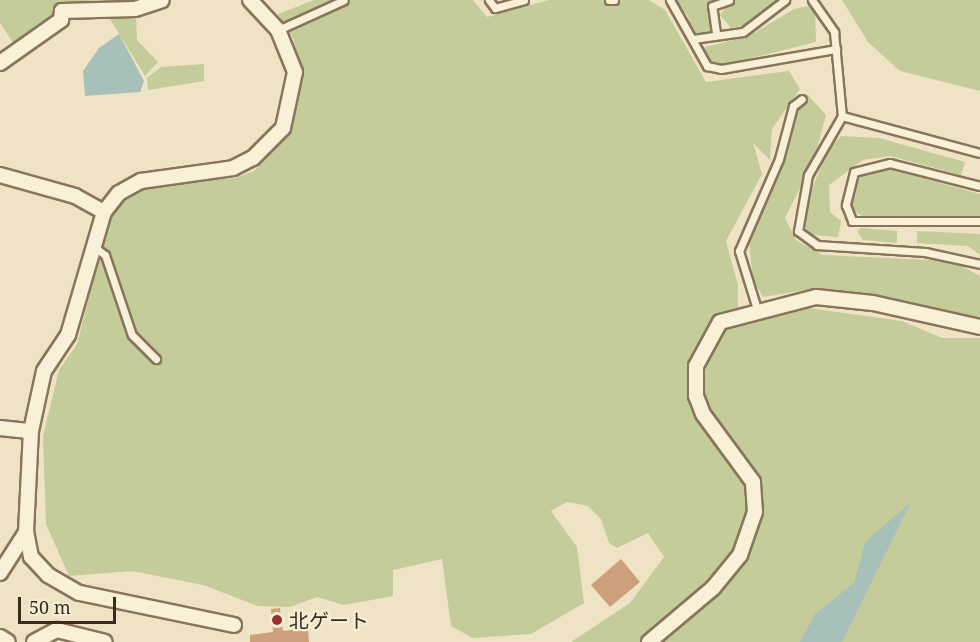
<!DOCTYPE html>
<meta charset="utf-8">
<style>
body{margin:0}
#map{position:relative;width:980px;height:642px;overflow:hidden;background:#eee3c5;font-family:"Noto Serif","Noto Sans JP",serif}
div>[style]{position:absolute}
.green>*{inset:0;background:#c4cc99}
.water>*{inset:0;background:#a7c1ba}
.building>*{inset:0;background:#cca07b}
.roads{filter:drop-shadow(2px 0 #89755b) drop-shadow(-2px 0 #89755b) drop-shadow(0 2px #89755b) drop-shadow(0 -2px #89755b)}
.lane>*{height:7px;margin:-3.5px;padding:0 3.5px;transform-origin:3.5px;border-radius:3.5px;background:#f9f0d8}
.street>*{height:14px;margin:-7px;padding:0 7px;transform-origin:7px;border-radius:7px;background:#f9f0d8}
.dots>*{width:16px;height:16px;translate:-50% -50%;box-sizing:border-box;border:3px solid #f5edd5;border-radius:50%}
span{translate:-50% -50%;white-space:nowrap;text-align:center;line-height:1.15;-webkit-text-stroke:4.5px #f5edd5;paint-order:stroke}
.poi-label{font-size:20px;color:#392c1f}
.left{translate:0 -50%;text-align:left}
.scale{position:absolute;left:18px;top:597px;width:98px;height:27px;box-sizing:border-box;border:3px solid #392c1f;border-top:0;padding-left:8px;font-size:18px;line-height:21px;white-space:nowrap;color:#392c1f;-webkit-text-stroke:4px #f5edd5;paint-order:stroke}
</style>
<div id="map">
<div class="green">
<i style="clip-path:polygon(0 0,143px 0,136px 15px,137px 40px,158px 62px,145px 76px,105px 11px,62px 11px,18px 50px,0 23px)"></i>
<i style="clip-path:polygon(314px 0,473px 0,487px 17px,549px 0,649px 0,665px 10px,706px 82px,789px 71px,800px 89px,772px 129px,770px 160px,753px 143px,762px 174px,726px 241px,738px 285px,738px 313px,779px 304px,902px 321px,942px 338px,980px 338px,980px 642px,571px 642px,630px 603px,664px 557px,648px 533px,617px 548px,609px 543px,601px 519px,588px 506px,567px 502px,551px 511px,577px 547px,584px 603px,531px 634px,473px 638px,451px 626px,442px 559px,393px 570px,393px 596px,344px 605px,317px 597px,290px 607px,258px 606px,203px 585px,132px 571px,69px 576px,46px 524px,43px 436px,59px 370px,77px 344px,110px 216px,121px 200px,144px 185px,235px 178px,254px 171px,289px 135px,303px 79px,293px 38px,278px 14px)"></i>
<i style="clip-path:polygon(675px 0,713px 0,711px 37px,692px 33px,688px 16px)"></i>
<i style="clip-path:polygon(732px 0,779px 0,750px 24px,731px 28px,720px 15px)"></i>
<i style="clip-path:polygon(842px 0,980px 0,980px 91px,900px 71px,868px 42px)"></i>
<i style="clip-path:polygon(809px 6px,815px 9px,816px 42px,732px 63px,713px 64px,706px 59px,705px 47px,749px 36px,794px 9px)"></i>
<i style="clip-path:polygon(204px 64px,204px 81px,148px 90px,147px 78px,161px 67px)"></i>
<i style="clip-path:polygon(807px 94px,826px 115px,814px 160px,785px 218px,796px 240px,823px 255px,952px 261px,980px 276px,980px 327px,805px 290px,763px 297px,753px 280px,748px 234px,774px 180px,784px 137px)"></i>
<i style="clip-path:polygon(841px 136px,879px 138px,965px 162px,961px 175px,890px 156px,863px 160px,829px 185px,830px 212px,841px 221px,838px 237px,812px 235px,801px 223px,801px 213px,829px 149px)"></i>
<i style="clip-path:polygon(886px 168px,980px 194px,980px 217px,862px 216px,846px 205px,844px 189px,855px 178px)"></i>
<i style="clip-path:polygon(861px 228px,897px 231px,897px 243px,863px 240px,857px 231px)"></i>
<i style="clip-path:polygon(917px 231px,980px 234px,980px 255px,968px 246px,917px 243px)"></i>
</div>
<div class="water">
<i style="clip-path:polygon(119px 34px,144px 81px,140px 92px,85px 96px,83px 71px,99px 48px)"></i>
<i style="clip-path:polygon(911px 502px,842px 642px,800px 642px,815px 614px,854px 583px,865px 542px)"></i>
</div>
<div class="building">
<i style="clip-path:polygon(621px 559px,640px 582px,610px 607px,591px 585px)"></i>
<i style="clip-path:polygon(280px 608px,283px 631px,308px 628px,309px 642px,250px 642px,250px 635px,273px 632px,271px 609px)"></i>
</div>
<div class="roads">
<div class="lane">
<i style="left:489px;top:0;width:10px;rotate:53deg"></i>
<i style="left:495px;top:8px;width:30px;rotate:-15deg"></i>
<i style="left:609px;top:0;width:5px"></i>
<i style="left:670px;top:0;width:76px;rotate:60.7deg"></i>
<i style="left:707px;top:66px;width:14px;rotate:12deg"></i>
<i style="left:721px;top:69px;width:117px;rotate:-9.9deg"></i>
<i style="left:812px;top:0;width:39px;rotate:55deg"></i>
<i style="left:834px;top:32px;width:84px;rotate:84.6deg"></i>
<i style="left:842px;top:116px;width:68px;rotate:120deg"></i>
<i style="left:808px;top:175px;width:57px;rotate:100.1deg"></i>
<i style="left:798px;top:231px;width:24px;rotate:36deg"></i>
<i style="left:817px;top:245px;width:108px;rotate:3.7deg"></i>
<i style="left:925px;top:252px;width:56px;rotate:12.3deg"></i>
<i style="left:278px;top:30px;width:72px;rotate:-24.4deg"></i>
<i style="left:716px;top:33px;width:27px;rotate:-98deg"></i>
<i style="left:712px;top:6px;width:18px;rotate:-19deg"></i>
<i style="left:693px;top:39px;width:50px;rotate:-8deg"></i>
<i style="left:743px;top:32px;width:53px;rotate:-37.3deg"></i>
<i style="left:842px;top:116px;width:143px;rotate:15deg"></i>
<i style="left:980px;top:186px;width:93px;rotate:-165.7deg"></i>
<i style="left:890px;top:163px;width:37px;rotate:166deg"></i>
<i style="left:854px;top:172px;width:34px;rotate:104deg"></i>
<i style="left:846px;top:205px;width:17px;rotate:69deg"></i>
<i style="left:852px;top:221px;width:128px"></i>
<i style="left:93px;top:246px;width:15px;rotate:37deg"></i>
<i style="left:105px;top:255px;width:84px;rotate:71.4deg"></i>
<i style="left:132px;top:335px;width:34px;rotate:45deg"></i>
<i style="left:757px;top:309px;width:61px;rotate:-107.2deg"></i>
<i style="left:739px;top:251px;width:100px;rotate:-66.5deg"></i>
<i style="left:779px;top:159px;width:55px;rotate:-75.2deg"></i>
<i style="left:793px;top:106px;width:11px;rotate:-38deg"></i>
</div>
<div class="street">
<i style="left:0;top:63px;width:75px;rotate:-35.2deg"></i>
<i style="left:61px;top:20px;width:9px;rotate:-84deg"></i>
<i style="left:62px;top:11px;width:73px;rotate:-1.6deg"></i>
<i style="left:135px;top:9px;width:28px;rotate:-18deg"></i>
<i style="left:0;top:175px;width:78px;rotate:15.6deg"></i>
<i style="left:75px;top:196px;width:33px;rotate:29deg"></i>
<i style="left:0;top:428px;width:31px;rotate:6deg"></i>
<i style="left:0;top:573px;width:49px;rotate:-57.6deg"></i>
<i style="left:234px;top:625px;width:158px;rotate:-168.3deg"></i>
<i style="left:79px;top:593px;width:36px;rotate:-150deg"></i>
<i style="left:48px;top:575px;width:25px;rotate:-133deg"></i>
<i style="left:31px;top:557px;width:25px;rotate:-101deg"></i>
<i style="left:26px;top:532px;width:101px;rotate:-87.2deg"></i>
<i style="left:31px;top:431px;width:61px;rotate:-77.8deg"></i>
<i style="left:44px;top:371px;width:43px;rotate:-56.3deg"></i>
<i style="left:68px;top:335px;width:128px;rotate:-73.7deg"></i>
<i style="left:104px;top:212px;width:24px;rotate:-52deg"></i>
<i style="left:119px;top:193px;width:25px;rotate:-29deg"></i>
<i style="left:141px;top:181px;width:93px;rotate:-8deg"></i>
<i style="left:233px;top:168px;width:22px;rotate:-27deg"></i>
<i style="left:253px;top:158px;width:42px;rotate:-45deg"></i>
<i style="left:283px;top:128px;width:57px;rotate:-77.9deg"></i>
<i style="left:295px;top:72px;width:45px;rotate:-112deg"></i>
<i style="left:278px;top:30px;width:41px;rotate:-133deg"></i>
<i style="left:0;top:637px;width:9px;rotate:32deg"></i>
<i style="left:34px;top:642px;width:26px;rotate:-28deg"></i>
<i style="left:57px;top:630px;width:49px;rotate:14deg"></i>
<i style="left:649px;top:642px;width:84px;rotate:-40.2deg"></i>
<i style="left:713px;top:588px;width:43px;rotate:-50.7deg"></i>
<i style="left:740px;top:555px;width:46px;rotate:-70.8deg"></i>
<i style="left:755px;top:512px;width:30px;rotate:-94deg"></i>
<i style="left:753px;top:482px;width:84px;rotate:-126.3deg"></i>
<i style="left:703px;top:414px;width:19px;rotate:-111deg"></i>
<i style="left:696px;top:396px;width:30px;rotate:-90deg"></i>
<i style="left:696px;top:366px;width:50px;rotate:-61.4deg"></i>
<i style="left:720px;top:322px;width:99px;rotate:-14.6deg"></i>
<i style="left:816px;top:297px;width:57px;rotate:6deg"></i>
<i style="left:873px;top:303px;width:110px;rotate:12.6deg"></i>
</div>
</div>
<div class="dots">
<i style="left:277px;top:620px;background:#972f2c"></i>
</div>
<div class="poi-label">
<span class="left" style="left:289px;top:620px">北ゲート</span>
</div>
<div class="scale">50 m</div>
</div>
